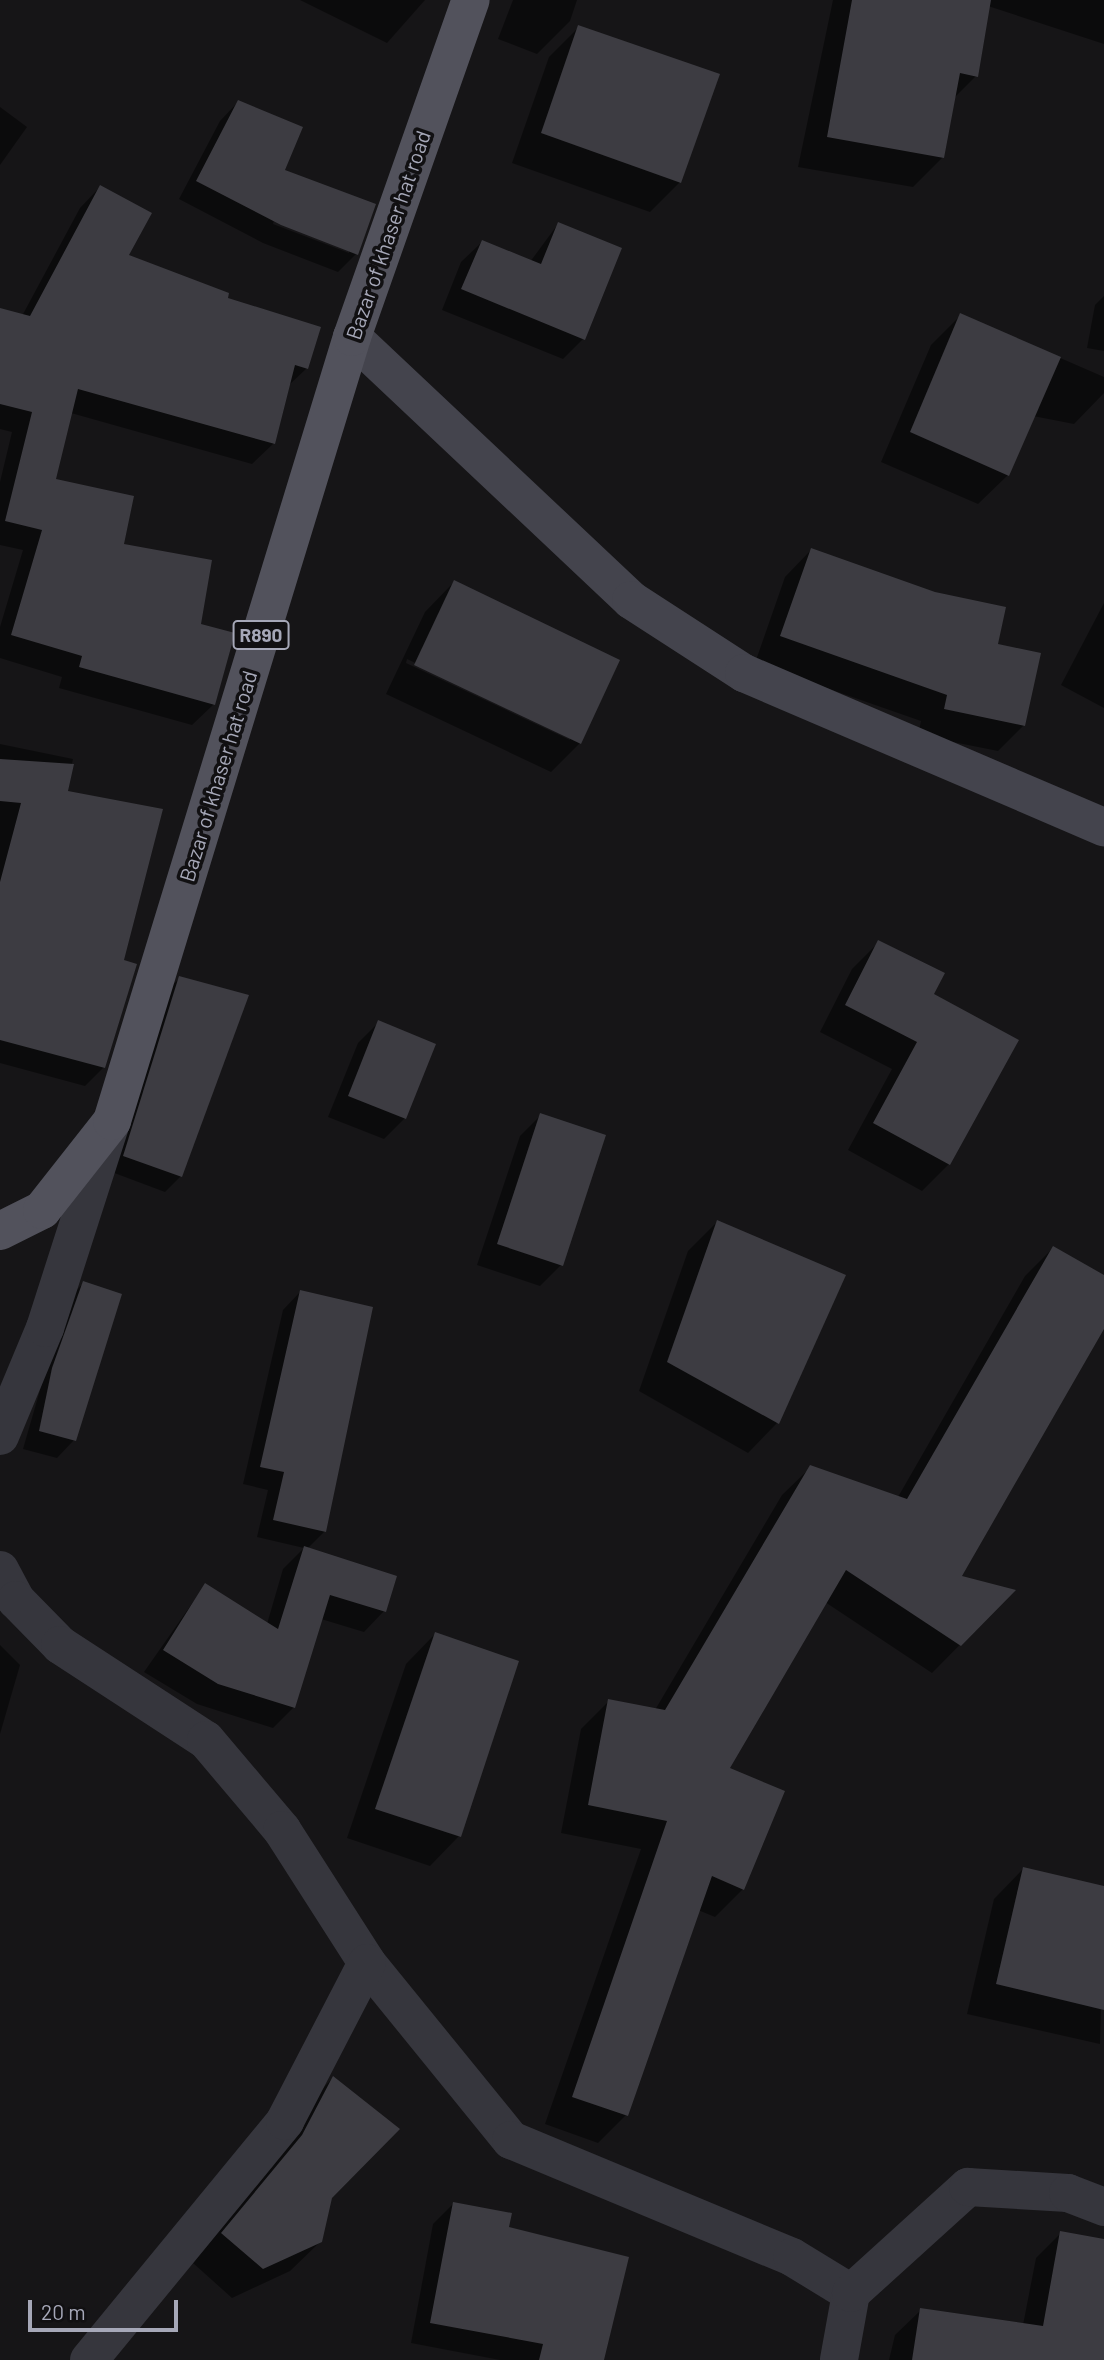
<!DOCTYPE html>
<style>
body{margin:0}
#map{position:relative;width:1104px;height:2360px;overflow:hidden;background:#161517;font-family:Barlow,sans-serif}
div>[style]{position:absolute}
.shadow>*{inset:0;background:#0007}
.building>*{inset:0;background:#3d3c42}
.street>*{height:38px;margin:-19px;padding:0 19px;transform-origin:19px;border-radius:19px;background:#36363d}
.secondary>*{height:38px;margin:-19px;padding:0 19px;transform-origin:19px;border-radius:19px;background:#44444d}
.primary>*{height:38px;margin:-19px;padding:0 19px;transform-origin:19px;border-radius:19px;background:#52525c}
span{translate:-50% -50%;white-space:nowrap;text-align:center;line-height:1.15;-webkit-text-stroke:7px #111012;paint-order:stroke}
.shield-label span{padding:2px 5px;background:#111012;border:2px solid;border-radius:5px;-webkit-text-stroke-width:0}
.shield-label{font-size:19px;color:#a6a8b8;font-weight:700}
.street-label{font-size:21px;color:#a6a8b8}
.scale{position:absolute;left:28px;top:2300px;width:150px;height:32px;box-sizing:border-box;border:4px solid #a6a8b8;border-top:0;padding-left:9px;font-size:21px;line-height:24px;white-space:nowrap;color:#a6a8b8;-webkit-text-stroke:5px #111012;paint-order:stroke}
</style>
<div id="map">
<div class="shadow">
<i style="clip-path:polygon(300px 0,425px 0,387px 43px)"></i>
<i style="clip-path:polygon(513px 0,577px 0,570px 21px,537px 54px,498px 39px)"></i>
<i style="clip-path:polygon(833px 0,1104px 0,1104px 44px,988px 6px,976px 76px,953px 99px,943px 157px,913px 187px,798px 167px)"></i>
<i style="clip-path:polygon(579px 27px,680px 182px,650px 212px,512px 163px,549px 57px)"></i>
<i style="clip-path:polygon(evenodd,238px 102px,283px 171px,356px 254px,338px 272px,263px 243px,179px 199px,220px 121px,238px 102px,274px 220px,349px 249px,349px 253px,273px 224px,274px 220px)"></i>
<i style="clip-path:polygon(0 107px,27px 127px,0 165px)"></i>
<i style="clip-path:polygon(100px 187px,127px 256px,225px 299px,307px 368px,288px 386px,273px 444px,252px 464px,71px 413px,54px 480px,199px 625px,233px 635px,213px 705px,192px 725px,59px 688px,62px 677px,0 658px,0 627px,23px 550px,0 545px,0 482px,12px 432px,0 429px,0 310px,22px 316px,80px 208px)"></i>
<i style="clip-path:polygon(558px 224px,583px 339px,563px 359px,442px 310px,461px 262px,482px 242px,530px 262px)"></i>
<i style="clip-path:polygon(1104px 296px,1104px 351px,1087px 348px,1095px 305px)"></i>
<i style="clip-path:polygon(961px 315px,1104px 377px,1104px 393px,1074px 424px,1033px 416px,1008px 475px,978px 504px,881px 462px,931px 345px)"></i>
<i style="clip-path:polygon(811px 550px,996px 645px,1024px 725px,998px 751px,918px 735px,921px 721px,755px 663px,785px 577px)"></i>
<i style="clip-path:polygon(evenodd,454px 582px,580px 743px,551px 772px,386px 694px,425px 612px,454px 582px,407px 659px,570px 736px,570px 740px,406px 663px,407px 659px)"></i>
<i style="clip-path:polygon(1104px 603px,1104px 708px,1061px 685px)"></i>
<i style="clip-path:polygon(0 744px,73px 759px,66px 792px,122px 961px,104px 1067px,85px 1086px,0 1063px)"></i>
<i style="clip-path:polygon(879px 942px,932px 995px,949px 1164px,922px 1191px,848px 1150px,892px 1069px,820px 1032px,852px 969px)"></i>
<i style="clip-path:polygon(180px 978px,247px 996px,180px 1177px,165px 1192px,109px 1171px,164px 993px)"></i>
<i style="clip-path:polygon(379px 1022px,405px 1118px,384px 1139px,328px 1117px,358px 1043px)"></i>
<i style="clip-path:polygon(541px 1115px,561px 1265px,540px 1286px,477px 1265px,520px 1136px)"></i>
<i style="clip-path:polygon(717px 1222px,843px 1275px,777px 1423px,748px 1453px,639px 1391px,688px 1251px)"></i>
<i style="clip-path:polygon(1053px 1248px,1104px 1277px,1104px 1326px,959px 1577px,1013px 1591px,932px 1673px,825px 1602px,728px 1769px,743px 1889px,715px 1917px,698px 1910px,626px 2115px,598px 2143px,545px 2124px,641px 1849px,561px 1833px,581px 1729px,609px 1701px,655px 1710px,782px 1495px,811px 1467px,898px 1497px,1025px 1276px)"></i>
<i style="clip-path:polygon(84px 1283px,74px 1440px,57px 1458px,23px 1449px,66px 1300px)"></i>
<i style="clip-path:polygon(300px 1292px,325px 1531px,307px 1549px,384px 1611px,364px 1632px,321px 1619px,294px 1707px,273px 1728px,197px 1704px,144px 1672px,205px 1585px,267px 1624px,283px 1569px,304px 1548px,257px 1537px,268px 1490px,243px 1484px,283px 1310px)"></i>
<i style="clip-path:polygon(435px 1634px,459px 1836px,430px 1866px,347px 1838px,406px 1664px)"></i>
<i style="clip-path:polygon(0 1645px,20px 1665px,0 1734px)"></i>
<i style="clip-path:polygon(1023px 1869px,1104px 1888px,1100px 2044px,967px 2014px,994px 1899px)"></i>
<i style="clip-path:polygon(333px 2078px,330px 2197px,320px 2242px,290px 2271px,232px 2298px,193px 2263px,273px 2166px,304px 2107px)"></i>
<i style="clip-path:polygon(453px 2204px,507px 2228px,602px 2360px,500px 2360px,411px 2343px,433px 2224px)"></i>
<i style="clip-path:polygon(1061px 2233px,1104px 2241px,1104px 2360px,889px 2360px,895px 2335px,921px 2310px,1023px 2325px,1036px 2258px)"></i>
</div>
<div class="building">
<i style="clip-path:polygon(852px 0,991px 0,978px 77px,960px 73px,944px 158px,827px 137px)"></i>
<i style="clip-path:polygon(578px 25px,720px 74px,681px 183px,541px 133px)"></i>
<i style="clip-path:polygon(238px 100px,303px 127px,285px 170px,376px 204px,358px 255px,281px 225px,196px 181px)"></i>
<i style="clip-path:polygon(100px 185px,152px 213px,129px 255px,229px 293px,228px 298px,321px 327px,308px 369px,295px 365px,275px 444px,78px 389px,56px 479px,134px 496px,124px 544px,212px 560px,201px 624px,235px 633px,215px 705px,79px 667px,82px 656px,11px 635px,42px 530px,5px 521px,32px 412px,0 404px,0 308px,30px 316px)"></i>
<i style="clip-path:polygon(558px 222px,622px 248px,585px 340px,461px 289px,482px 240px,541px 264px)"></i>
<i style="clip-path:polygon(960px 313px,1061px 357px,1009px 476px,910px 432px)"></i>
<i style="clip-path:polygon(811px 548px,935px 592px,1006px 607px,998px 644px,1041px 653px,1025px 726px,944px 709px,947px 695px,780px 636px)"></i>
<i style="clip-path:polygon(454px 580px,620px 660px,581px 744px,414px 665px)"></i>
<i style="clip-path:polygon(0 759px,74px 764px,68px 791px,163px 809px,124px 960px,137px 964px,105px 1068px,0 1040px,0 882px,21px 803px,0 801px)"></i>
<i style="clip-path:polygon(878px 940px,945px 973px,934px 994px,1019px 1040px,950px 1165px,873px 1123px,917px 1042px,845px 1005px)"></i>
<i style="clip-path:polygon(179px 976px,249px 995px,182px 1177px,123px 1156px)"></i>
<i style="clip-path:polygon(378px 1020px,436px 1044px,406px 1119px,348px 1096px)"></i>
<i style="clip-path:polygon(540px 1113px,606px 1135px,563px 1266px,497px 1244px)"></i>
<i style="clip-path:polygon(717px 1220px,846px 1275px,779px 1424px,667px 1362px)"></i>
<i style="clip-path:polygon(1053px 1246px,1104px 1275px,1104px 1329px,962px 1576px,1016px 1590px,961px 1646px,846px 1570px,730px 1768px,785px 1791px,744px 1890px,712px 1876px,628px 2116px,572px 2097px,667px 1821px,588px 1805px,608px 1699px,665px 1710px,810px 1465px,907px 1499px)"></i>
<i style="clip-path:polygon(83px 1281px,122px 1294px,76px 1441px,39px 1431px,52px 1368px)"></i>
<i style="clip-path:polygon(300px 1290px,373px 1307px,326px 1532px,273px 1520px,284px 1472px,260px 1467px)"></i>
<i style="clip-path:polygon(304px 1546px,397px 1576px,386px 1612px,330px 1595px,295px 1708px,218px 1684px,163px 1650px,205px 1583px,278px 1629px)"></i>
<i style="clip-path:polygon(435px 1632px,519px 1661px,461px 1837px,375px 1809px)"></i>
<i style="clip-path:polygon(1023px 1867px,1104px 1886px,1104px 2010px,996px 1984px)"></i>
<i style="clip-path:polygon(333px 2076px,400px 2129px,332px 2198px,322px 2242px,263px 2269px,221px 2233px,302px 2135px)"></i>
<i style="clip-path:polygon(453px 2202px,512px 2213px,509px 2227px,629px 2257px,604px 2360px,539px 2360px,543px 2344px,430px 2323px)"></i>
<i style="clip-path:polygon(1060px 2231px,1104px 2239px,1104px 2360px,912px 2360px,920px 2308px,1043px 2326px)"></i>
</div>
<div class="street">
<i style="left:0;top:1436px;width:117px;rotate:-67.4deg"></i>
<i style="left:45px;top:1328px;width:212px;rotate:-72.2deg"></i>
<i style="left:0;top:1570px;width:34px;rotate:62deg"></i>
<i style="left:16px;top:1600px;width:63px;rotate:45.6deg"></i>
<i style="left:60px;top:1645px;width:174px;rotate:33.1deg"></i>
<i style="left:206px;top:1740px;width:118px;rotate:49.8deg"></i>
<i style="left:282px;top:1830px;width:158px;rotate:57.4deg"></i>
<i style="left:367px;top:1963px;width:228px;rotate:50.9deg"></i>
<i style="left:511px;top:2140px;width:304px;rotate:22.6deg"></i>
<i style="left:792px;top:2257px;width:69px;rotate:31.4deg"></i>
<i style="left:851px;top:2293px;width:68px;rotate:100.2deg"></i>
<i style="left:851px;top:2293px;width:158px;rotate:-42.2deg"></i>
<i style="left:968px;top:2187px;width:100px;rotate:3.4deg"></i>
<i style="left:1068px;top:2193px;width:39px;rotate:21deg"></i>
<i style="left:89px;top:2360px;width:309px;rotate:-50.6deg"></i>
<i style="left:285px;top:2121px;width:178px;rotate:-62.6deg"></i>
</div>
<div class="secondary">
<i style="left:352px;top:337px;width:383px;rotate:43.3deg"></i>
<i style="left:631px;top:600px;width:135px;rotate:32.9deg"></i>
<i style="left:744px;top:673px;width:392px;rotate:23.2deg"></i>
</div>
<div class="primary">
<i style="left:0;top:1231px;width:47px;rotate:-26.6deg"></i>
<i style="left:42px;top:1210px;width:113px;rotate:-51.8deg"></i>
<i style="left:112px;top:1121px;width:820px;rotate:-72.98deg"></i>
<i style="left:352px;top:337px;width:357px;rotate:-70.6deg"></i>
</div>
<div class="shield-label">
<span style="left:261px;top:635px">R890</span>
</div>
<div class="street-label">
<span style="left:388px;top:235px;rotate:-71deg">Bazar of khaser hat road</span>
<span style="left:218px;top:776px;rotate:-73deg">Bazar of khaser hat road</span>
</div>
<div class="scale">20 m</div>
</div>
